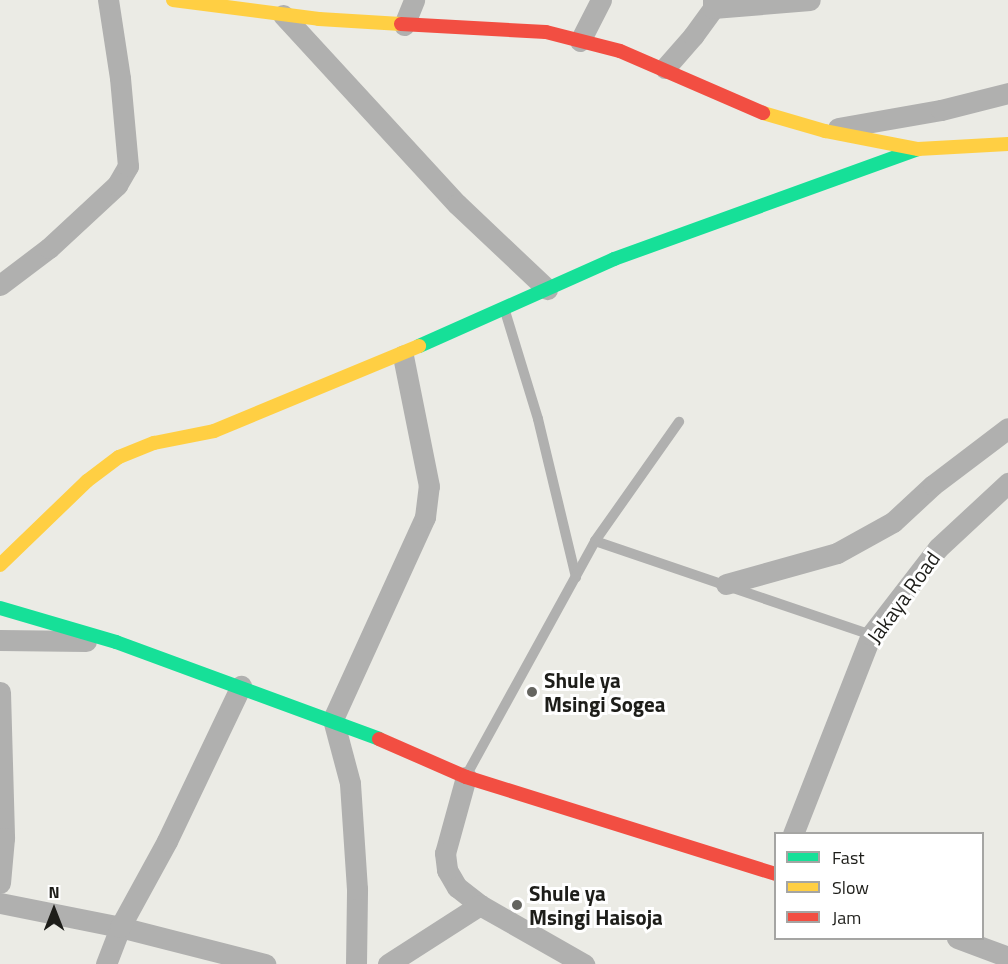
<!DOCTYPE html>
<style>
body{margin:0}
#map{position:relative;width:1008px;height:964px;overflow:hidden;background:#ebebe5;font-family:"Titillium Web",sans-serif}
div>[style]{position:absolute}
.lane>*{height:10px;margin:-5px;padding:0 5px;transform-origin:5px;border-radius:5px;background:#b0b0af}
.street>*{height:21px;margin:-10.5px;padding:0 10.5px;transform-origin:10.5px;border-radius:10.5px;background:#b0b0af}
.fast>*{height:14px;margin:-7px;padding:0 7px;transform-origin:7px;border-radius:7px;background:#16e098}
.slow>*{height:14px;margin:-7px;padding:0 7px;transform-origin:7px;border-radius:7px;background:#ffcf43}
.jam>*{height:14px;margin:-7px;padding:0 7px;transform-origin:7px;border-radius:7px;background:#f24e42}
.dots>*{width:16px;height:16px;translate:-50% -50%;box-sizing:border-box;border:3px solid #fff;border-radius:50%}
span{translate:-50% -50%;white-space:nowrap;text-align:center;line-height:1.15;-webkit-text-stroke:6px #fff;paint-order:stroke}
.street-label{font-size:21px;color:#1d1d19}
.poi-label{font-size:21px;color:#1d1d19;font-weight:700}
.left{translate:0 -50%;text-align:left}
.legend{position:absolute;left:774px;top:832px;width:210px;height:108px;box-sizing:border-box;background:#fff;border:2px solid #a5a5a3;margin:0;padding:8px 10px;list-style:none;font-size:18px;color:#1d1d19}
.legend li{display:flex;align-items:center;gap:12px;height:30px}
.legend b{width:30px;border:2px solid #a5a5a3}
.north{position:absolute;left:24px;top:880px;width:60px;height:60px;-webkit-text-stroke:4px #fff;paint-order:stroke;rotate:0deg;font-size:16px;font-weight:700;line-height:24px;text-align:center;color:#1d1d19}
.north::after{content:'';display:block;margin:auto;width:21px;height:27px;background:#1d1d19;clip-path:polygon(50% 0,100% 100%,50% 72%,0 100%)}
</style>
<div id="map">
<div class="lane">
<i style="left:505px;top:311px;width:113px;rotate:73deg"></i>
<i style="left:538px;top:419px;width:163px;rotate:76.5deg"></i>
<i style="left:595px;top:541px;width:292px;rotate:18.8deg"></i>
<i style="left:466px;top:776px;width:268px;rotate:-61.2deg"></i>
<i style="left:595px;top:541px;width:146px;rotate:-54.8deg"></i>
</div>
<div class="street">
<i style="left:713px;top:8px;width:97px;rotate:-4.7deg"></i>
<i style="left:283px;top:15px;width:257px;rotate:47.4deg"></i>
<i style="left:457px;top:204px;width:124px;rotate:43.4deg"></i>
<i style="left:404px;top:25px;width:27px;rotate:-68deg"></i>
<i style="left:580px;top:41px;width:46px;rotate:-62.9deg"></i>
<i style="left:665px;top:68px;width:43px;rotate:-48.8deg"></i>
<i style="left:693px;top:36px;width:34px;rotate:-54deg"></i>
<i style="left:713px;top:8px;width:8px;rotate:-90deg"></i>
<i style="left:838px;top:128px;width:105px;rotate:-9.9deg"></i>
<i style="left:941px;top:110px;width:69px;rotate:-14.2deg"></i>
<i style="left:0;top:285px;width:61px;rotate:-37.1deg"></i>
<i style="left:49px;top:248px;width:93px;rotate:-42.8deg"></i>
<i style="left:117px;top:185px;width:22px;rotate:-60deg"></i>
<i style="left:128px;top:166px;width:88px;rotate:-95.2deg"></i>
<i style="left:120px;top:78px;width:79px;rotate:-98.7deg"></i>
<i style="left:726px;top:584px;width:115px;rotate:-15.6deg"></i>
<i style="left:837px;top:553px;width:64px;rotate:-29deg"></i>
<i style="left:893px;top:522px;width:54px;rotate:-42.8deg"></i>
<i style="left:933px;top:485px;width:94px;rotate:-37.2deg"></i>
<i style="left:0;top:640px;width:86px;rotate:0.7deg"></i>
<i style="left:0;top:692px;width:146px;rotate:88.4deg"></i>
<i style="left:4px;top:838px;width:45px;rotate:95.1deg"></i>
<i style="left:466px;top:777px;width:79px;rotate:105.4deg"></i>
<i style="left:445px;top:853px;width:17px;rotate:83deg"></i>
<i style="left:447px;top:870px;width:20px;rotate:60deg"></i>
<i style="left:457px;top:887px;width:29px;rotate:38deg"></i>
<i style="left:480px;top:905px;width:120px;rotate:29.6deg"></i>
<i style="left:793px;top:834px;width:214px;rotate:-68.6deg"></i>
<i style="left:871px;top:635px;width:110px;rotate:-52.4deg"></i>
<i style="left:938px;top:548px;width:96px;rotate:-42.9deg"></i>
<i style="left:0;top:903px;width:122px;rotate:11.3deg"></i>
<i style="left:120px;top:927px;width:150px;rotate:14.3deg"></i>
<i style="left:957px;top:938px;width:54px;rotate:20.4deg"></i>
<i style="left:106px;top:964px;width:40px;rotate:-69deg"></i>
<i style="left:120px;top:927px;width:98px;rotate:-61.3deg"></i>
<i style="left:167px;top:841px;width:172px;rotate:-64.5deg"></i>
<i style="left:356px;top:964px;width:75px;rotate:-89.2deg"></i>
<i style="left:357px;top:889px;width:106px;rotate:-93.8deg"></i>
<i style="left:350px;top:783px;width:66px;rotate:-104.9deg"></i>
<i style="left:333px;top:719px;width:222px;rotate:-65.5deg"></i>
<i style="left:425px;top:517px;width:31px;rotate:-83deg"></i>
<i style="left:429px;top:486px;width:133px;rotate:-101.3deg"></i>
<i style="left:388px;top:964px;width:109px;rotate:-32.7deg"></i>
</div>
<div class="fast">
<i style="left:419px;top:346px;width:214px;rotate:-24deg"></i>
<i style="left:614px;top:259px;width:323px;rotate:-19.9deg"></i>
<i style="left:0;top:608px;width:121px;rotate:16.3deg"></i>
<i style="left:116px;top:642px;width:280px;rotate:20.2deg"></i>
</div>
<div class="slow">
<i style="left:173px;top:0;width:147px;rotate:7.4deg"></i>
<i style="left:319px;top:19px;width:82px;rotate:3.5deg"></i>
<i style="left:763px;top:113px;width:65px;rotate:16.2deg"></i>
<i style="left:825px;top:131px;width:95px;rotate:11deg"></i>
<i style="left:918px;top:149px;width:90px;rotate:-3.2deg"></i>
<i style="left:0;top:565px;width:121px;rotate:-44deg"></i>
<i style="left:87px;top:481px;width:40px;rotate:-37deg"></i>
<i style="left:119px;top:457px;width:38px;rotate:-22deg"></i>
<i style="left:154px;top:443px;width:61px;rotate:-11.3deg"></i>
<i style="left:214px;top:431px;width:222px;rotate:-22.5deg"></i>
</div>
<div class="jam">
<i style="left:401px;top:24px;width:145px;rotate:3.2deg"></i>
<i style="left:546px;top:32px;width:76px;rotate:14.4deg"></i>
<i style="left:620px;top:51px;width:156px;rotate:23.4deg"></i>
<i style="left:379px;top:739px;width:95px;rotate:23.6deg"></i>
<i style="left:466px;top:777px;width:325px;rotate:17.4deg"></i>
</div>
<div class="dots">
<i style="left:532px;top:692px;background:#656560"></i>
<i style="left:517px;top:905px;background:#656560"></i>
</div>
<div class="street-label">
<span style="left:903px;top:597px;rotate:-54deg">Jakaya Road</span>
</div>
<div class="poi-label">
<span class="left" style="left:544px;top:692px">Shule ya<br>Msingi Sogea</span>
<span class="left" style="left:529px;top:905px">Shule ya<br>Msingi Haisoja</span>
</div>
<ul class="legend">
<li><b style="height:8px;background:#16e098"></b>Fast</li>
<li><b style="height:8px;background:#ffcf43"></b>Slow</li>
<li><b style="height:8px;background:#f24e42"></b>Jam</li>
</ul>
<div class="north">N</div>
</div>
